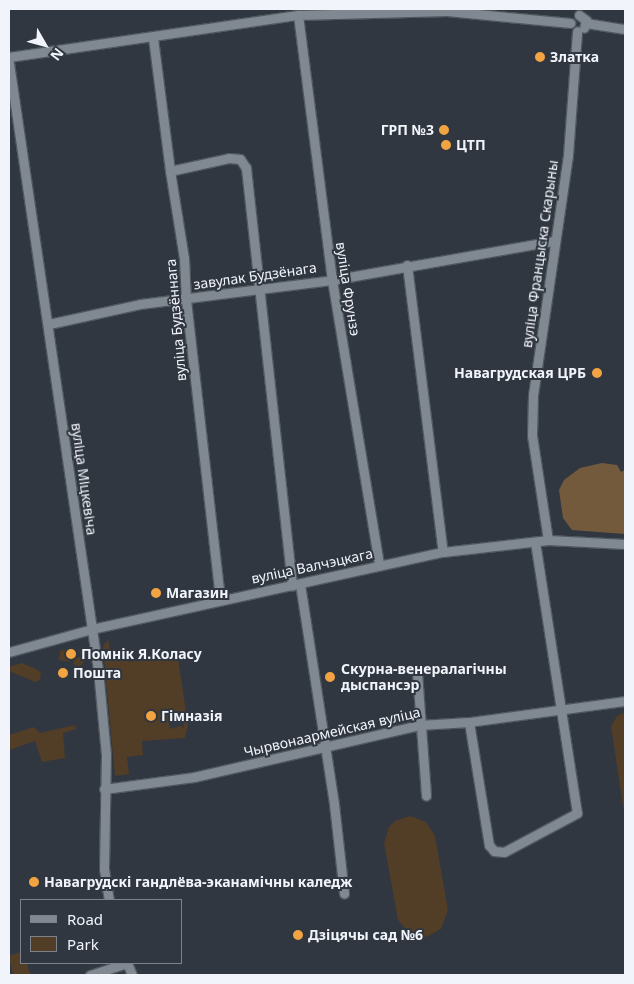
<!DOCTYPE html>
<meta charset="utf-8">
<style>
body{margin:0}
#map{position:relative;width:634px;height:984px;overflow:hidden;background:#313740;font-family:"Noto Sans",sans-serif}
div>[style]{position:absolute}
.green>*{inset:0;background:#523d26}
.water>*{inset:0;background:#745a3d}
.roads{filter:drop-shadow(1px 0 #50575d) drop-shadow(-1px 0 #50575d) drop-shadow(0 1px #50575d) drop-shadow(0 -1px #50575d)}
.minor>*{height:9px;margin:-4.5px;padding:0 4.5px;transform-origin:4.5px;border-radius:4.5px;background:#808891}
.dots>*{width:14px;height:14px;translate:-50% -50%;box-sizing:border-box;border:2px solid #313740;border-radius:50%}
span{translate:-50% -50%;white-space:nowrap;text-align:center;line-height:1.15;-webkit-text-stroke:4px #313740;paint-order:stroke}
.poi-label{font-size:14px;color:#f1f5fb;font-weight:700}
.left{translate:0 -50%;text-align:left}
.right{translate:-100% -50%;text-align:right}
.street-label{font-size:14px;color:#f1f5fb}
.frame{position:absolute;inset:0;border:10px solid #f1f5fb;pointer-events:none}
.legend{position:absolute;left:20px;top:899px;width:162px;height:65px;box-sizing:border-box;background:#313740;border:1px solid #7e838b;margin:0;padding:6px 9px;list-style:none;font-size:15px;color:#f1f5fb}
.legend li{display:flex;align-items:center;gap:10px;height:25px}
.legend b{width:25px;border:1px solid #7e838b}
.north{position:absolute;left:20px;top:20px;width:50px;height:50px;-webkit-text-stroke:4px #313740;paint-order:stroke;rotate:128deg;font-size:14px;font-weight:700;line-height:20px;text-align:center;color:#f1f5fb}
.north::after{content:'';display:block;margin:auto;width:18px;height:22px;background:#f1f5fb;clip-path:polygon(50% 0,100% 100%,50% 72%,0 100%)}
</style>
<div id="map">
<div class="green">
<i style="clip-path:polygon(evenodd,108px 640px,111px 654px,125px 651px,128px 662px,177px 652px,188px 725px,185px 738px,142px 741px,143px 755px,127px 757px,129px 774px,115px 776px,103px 646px,108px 640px,183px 720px,184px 728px,180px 726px,170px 729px,169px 721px,183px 720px)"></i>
<i style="clip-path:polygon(74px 647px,74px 652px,69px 653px,72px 657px,70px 662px,59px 660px,60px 651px)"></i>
<i style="clip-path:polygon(79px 648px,87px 657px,80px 667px,73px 664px,76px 658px,81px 657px)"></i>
<i style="clip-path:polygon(22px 663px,38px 670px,41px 673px,40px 680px,35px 682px,9px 671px,9px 667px)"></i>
<i style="clip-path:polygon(625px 712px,625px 819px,611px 726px,617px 716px)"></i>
<i style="clip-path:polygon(75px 725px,76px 729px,63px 733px,65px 758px,42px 762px,35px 741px,9px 750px,9px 735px,34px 727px,40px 733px)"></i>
<i style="clip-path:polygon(410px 816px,426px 822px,435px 836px,448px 910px,441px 929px,426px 937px,410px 934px,398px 920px,384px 843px,389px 827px,395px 821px)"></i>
<i style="clip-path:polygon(21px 952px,21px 963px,27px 963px,30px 975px,13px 975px,9px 956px)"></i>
</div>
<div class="water">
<i style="clip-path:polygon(602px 463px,617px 465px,621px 472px,625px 470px,625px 534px,572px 530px,563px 518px,559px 490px,564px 480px,580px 468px)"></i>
</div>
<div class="roads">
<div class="minor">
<i style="left:298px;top:15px;width:267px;rotate:82.7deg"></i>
<i style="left:332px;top:280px;width:289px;rotate:80.6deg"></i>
<i style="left:579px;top:15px;width:9px;rotate:36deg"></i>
<i style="left:586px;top:20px;width:8px;rotate:104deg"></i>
<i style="left:586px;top:23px;width:39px;rotate:9deg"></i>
<i style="left:153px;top:38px;width:134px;rotate:82.7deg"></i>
<i style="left:170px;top:171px;width:88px;rotate:80.9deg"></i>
<i style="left:184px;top:258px;width:42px;rotate:87.3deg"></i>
<i style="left:186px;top:300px;width:301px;rotate:83.5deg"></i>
<i style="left:9px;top:57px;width:292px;rotate:-8.3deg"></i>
<i style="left:298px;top:15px;width:149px;rotate:-1.5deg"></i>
<i style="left:447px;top:11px;width:124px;rotate:5.6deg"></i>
<i style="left:9px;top:63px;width:613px;rotate:81.66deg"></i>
<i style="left:98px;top:670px;width:84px;rotate:84.6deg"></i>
<i style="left:106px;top:754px;width:115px;rotate:91deg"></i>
<i style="left:104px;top:869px;width:31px;rotate:81deg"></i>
<i style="left:170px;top:171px;width:60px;rotate:-12.4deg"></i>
<i style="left:229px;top:158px;width:11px;rotate:5deg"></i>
<i style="left:240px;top:159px;width:11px;rotate:56deg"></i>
<i style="left:246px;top:168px;width:420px;rotate:83.7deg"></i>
<i style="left:407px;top:265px;width:289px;rotate:82.9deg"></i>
<i style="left:49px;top:324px;width:93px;rotate:-12.4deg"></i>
<i style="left:140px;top:304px;width:193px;rotate:-7.1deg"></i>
<i style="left:332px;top:280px;width:225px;rotate:-10deg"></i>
<i style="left:548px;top:540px;width:105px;rotate:-98.7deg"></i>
<i style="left:532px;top:436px;width:41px;rotate:-88.6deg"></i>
<i style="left:533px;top:395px;width:243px;rotate:-81.7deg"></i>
<i style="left:568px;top:155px;width:124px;rotate:-85.8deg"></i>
<i style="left:300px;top:584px;width:223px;rotate:81.2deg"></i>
<i style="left:334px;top:804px;width:90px;rotate:83.6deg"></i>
<i style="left:9px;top:652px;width:86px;rotate:-15.5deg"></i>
<i style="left:92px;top:629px;width:359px;rotate:-12.4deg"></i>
<i style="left:443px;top:552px;width:106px;rotate:-6.5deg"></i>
<i style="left:548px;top:540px;width:77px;rotate:3deg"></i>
<i style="left:417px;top:672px;width:124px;rotate:85.8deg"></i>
<i style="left:469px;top:722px;width:125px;rotate:80.8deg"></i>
<i style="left:489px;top:845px;width:8px;rotate:50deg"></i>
<i style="left:494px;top:851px;width:10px;rotate:6deg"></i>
<i style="left:504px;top:852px;width:83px;rotate:-28.1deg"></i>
<i style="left:577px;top:813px;width:274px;rotate:-98.8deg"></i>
<i style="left:104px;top:789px;width:91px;rotate:-7.6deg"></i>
<i style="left:194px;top:777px;width:231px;rotate:-13deg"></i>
<i style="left:419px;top:725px;width:50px;rotate:-3.4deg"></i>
<i style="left:469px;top:722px;width:157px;rotate:-7.7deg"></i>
<i style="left:127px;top:963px;width:13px;rotate:67deg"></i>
<i style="left:90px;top:975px;width:39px;rotate:-18deg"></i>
</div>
</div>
<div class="dots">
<i style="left:540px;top:57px;background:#f3a442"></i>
<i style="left:444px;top:130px;background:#f3a442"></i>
<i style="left:446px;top:145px;background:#f3a442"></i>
<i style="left:597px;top:373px;background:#f3a442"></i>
<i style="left:156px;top:593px;background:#f3a442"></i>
<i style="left:71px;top:654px;background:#f3a442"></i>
<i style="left:63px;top:673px;background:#f3a442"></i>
<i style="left:330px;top:677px;background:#f3a442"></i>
<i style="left:151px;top:716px;background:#f3a442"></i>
<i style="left:34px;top:882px;background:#f3a442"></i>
<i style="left:298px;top:935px;background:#f3a442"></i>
</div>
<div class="poi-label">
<span class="left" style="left:550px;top:57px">Златка</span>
<span class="right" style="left:434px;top:130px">ГРП №3</span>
<span class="left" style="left:456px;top:145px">ЦТП</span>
<span class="right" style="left:586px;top:373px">Навагрудская ЦРБ</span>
<span class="left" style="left:166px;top:593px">Магазин</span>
<span class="left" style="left:81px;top:654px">Помнік Я.Коласу</span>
<span class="left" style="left:341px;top:677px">Скурна-венералагічны<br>дыспансэр</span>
<span class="left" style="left:73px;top:673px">Пошта</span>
<span class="left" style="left:161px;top:716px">Гімназія</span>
<span class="left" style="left:44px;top:882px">Навагрудскі гандлёва-эканамічны каледж</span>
<span class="left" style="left:308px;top:935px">Дзіцячы сад №6</span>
</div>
<div class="street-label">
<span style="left:540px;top:254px;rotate:-82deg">вуліца Францыска Скарыны</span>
<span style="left:255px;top:276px;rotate:-8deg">завулак Будзёнага</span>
<span style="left:348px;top:289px;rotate:81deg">вуліца Фрунзэ</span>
<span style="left:176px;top:320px;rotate:-95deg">вуліца Будзённага</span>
<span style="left:84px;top:479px;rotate:82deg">вуліца Міцкевіча</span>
<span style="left:312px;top:566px;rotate:-12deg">вуліца Валчэцкага</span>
<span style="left:332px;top:732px;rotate:-13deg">Чырвонаармейская вуліца</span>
</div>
<div class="frame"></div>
<ul class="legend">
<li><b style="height:6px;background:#808891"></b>Road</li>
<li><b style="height:14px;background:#523d26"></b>Park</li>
</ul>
<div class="north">N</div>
</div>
